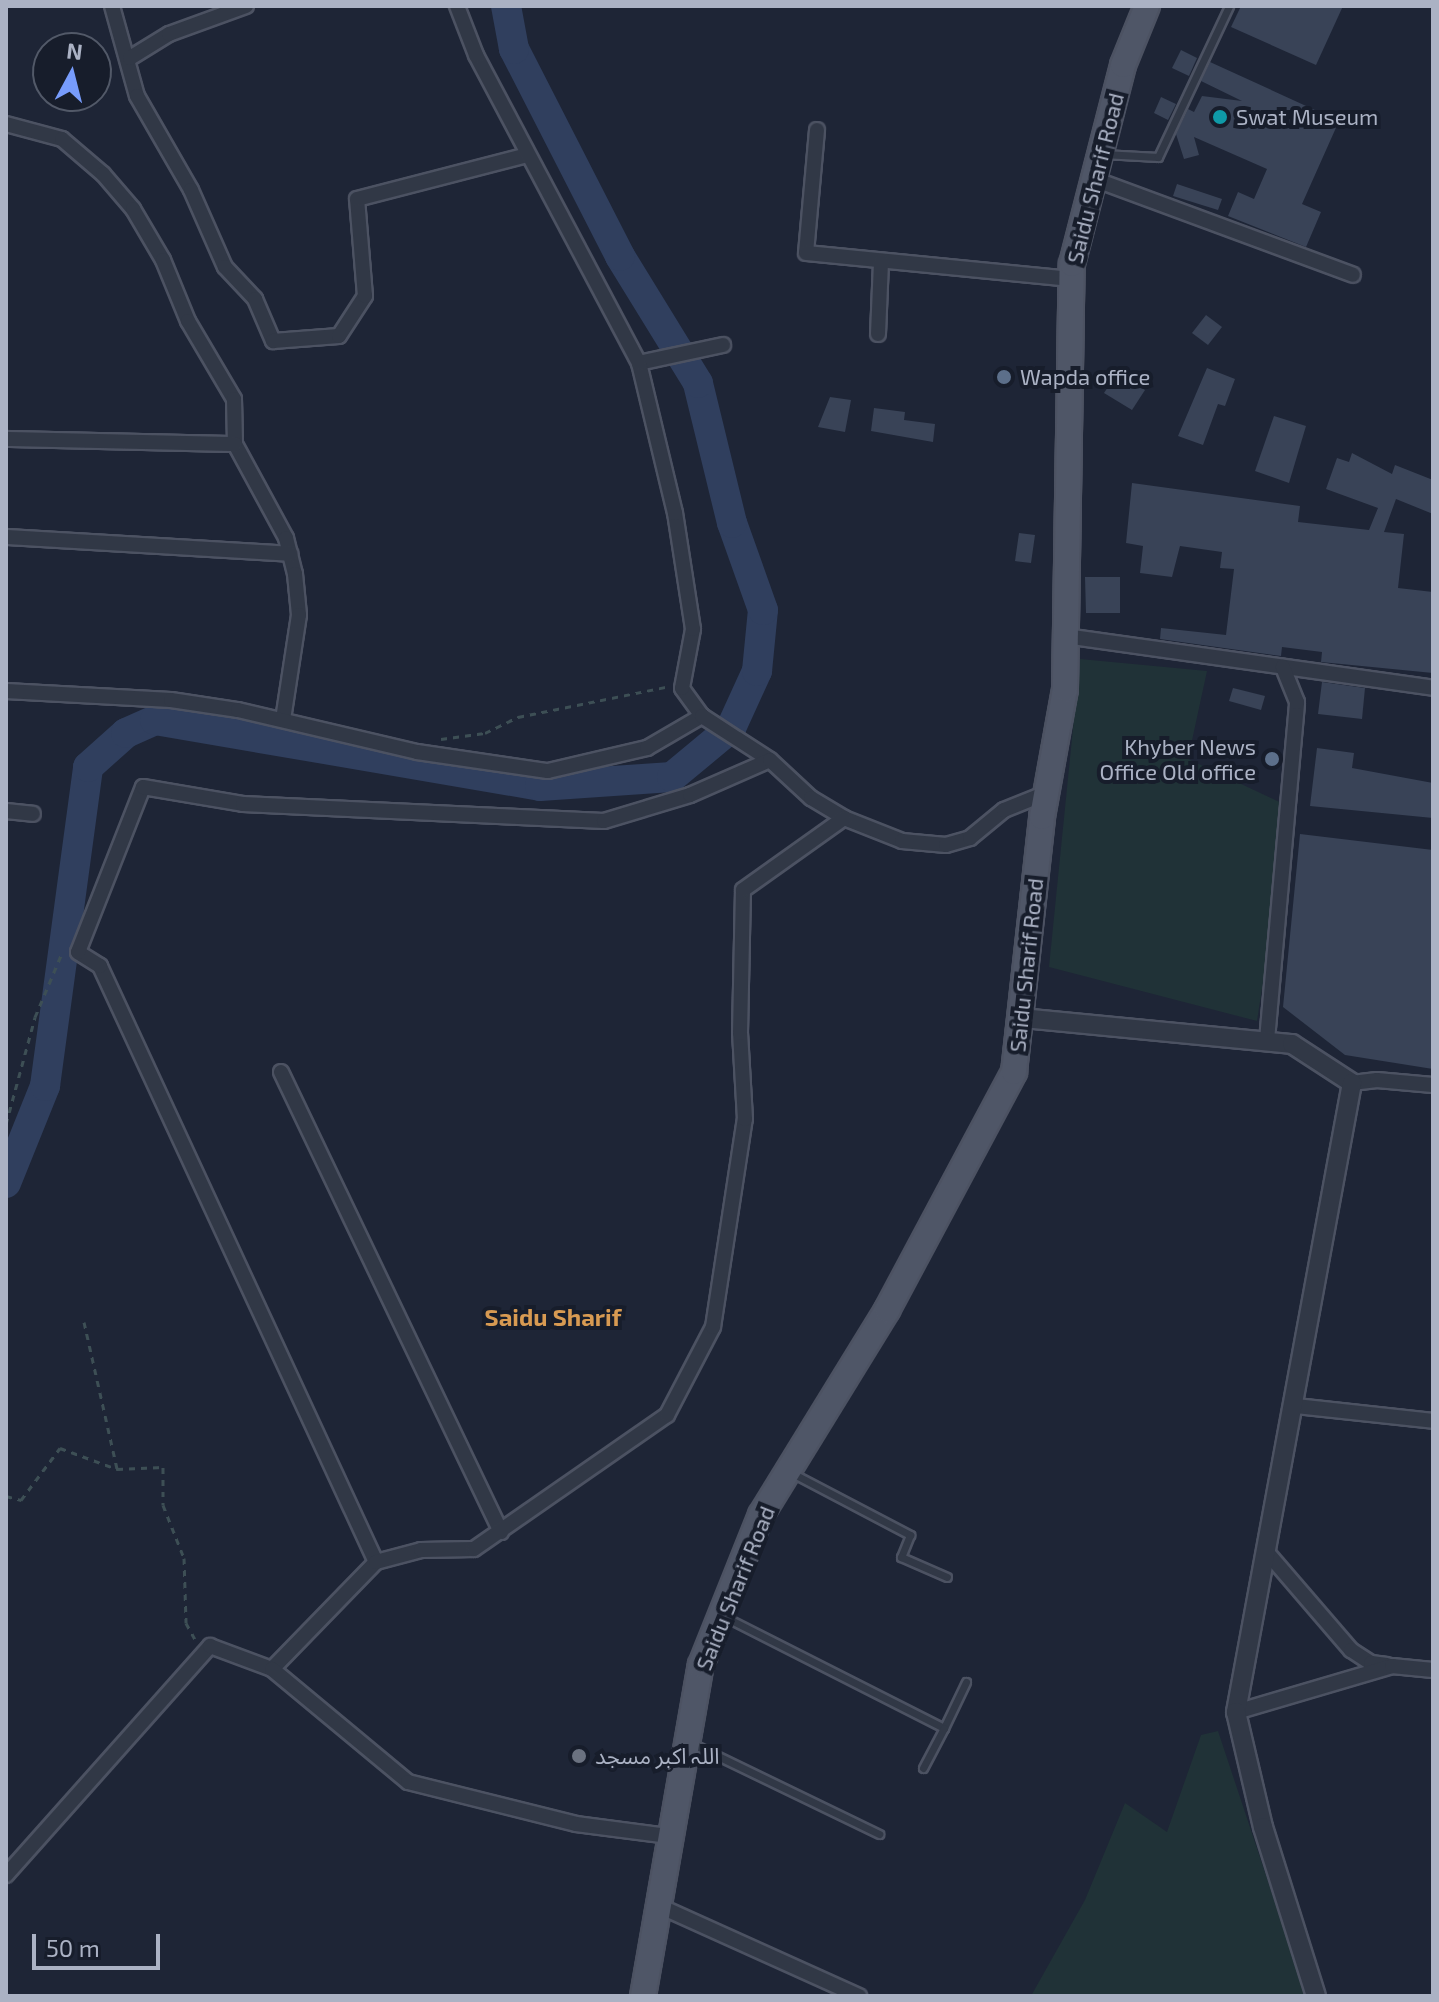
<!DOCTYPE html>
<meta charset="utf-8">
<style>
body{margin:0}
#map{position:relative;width:1439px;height:2002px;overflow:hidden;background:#1e2536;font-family:"Exo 2","Noto Sans Arabic",sans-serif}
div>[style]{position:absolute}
.green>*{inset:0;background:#203237}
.river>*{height:30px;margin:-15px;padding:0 15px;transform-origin:15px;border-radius:15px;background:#303f5e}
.building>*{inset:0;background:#394357}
.path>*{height:3px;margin-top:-1.5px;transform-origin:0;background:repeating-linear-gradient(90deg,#3d4f55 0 6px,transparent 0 12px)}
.roads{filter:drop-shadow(2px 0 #4c5262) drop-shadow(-2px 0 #4c5262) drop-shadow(0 2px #4c5262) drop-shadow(0 -2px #4c5262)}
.service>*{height:7px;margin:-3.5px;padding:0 3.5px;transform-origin:3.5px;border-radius:3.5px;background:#313846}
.minor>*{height:14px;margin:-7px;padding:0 7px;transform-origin:7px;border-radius:7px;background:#313846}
.tertiary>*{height:18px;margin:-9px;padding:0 9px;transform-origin:9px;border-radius:9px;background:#313846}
.primary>*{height:24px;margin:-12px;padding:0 12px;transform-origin:12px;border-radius:12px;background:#4f5667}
.dots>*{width:22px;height:22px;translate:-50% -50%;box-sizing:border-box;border:4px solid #171d2b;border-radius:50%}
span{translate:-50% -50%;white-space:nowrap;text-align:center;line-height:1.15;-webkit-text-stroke:8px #171d2b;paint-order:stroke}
.poi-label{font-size:22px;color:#abb2c4}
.left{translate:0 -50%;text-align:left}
.right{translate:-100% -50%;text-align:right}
.street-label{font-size:22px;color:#abb2c4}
.neighbourhood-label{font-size:24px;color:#d79a52;font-weight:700}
.frame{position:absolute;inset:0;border:8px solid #abb2c4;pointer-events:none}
.north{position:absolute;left:32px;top:32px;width:80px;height:80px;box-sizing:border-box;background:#171d2b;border:2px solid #525968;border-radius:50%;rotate:7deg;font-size:22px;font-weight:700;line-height:32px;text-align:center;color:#abb2c4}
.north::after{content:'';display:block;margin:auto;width:28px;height:36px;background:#779cfc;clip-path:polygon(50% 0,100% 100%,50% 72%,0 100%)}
.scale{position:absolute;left:32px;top:1934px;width:128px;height:36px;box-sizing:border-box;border:4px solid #abb2c4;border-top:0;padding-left:10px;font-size:24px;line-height:28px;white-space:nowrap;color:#abb2c4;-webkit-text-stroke:6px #171d2b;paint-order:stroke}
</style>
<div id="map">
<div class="green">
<i style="clip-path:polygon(1080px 659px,1207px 671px,1188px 759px,1290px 807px,1257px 1021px,1049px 967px)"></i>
<i style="clip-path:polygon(1218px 1731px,1306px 1996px,1031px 1996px,1085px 1900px,1125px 1803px,1167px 1832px,1201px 1735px)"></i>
</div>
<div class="river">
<i style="left:6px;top:1183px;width:105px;rotate:-68.1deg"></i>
<i style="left:45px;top:1086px;width:322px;rotate:-82.3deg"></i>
<i style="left:88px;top:767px;width:51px;rotate:-41.8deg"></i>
<i style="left:126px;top:733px;width:32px;rotate:-24deg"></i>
<i style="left:155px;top:720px;width:391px;rotate:9.7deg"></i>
<i style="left:540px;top:786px;width:132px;rotate:-3.9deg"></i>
<i style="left:672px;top:777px;width:77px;rotate:-39.7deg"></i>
<i style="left:731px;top:728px;width:63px;rotate:-65.5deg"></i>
<i style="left:757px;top:671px;width:61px;rotate:-84.4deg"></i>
<i style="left:763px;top:610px;width:92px;rotate:-109.6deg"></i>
<i style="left:732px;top:523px;width:144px;rotate:-103.7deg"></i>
<i style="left:698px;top:383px;width:149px;rotate:-121.6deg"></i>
<i style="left:620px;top:256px;width:233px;rotate:-117.1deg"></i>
<i style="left:514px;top:49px;width:44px;rotate:-100.5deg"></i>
</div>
<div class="building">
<i style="clip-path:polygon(1241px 6px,1343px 6px,1316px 65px,1231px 27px)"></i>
<i style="clip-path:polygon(1181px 50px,1197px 58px,1189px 76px,1172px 68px)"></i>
<i style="clip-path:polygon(1210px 62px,1339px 121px,1302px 204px,1321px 212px,1306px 247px,1228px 216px,1238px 192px,1254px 199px,1267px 169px,1194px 137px,1199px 155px,1184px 159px,1176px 134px,1188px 109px,1194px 112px,1202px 96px,1242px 101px,1201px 81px)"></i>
<i style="clip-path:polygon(1161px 97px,1176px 104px,1168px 120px,1154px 113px)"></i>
<i style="clip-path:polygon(1177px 184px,1222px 199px,1218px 210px,1173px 196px)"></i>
<i style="clip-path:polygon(1206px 315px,1222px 327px,1208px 345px,1192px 333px)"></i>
<i style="clip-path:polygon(1207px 368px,1235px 379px,1225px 406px,1218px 404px,1203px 445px,1178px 436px)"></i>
<i style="clip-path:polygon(1117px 373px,1145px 390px,1132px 410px,1104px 393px)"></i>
<i style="clip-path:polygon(830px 397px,851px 400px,845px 432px,818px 427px)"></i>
<i style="clip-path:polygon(874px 408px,905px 412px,904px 420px,935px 424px,933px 442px,871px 431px)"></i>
<i style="clip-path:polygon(1274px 416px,1306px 426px,1289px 483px,1255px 471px)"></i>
<i style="clip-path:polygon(1352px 453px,1392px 474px,1395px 465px,1433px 480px,1433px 514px,1396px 499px,1384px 532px,1404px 534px,1398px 588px,1433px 592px,1433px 673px,1321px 662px,1322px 652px,1282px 647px,1281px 656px,1160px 639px,1161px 628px,1226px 635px,1234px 569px,1220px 568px,1222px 552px,1180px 546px,1172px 577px,1140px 573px,1143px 546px,1126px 543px,1132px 483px,1300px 506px,1298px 522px,1369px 530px,1378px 508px,1326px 489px,1337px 458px,1349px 462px)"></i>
<i style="clip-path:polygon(1019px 533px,1035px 535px,1031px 563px,1015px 561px)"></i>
<i style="clip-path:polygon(1085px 577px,1120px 577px,1120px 613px,1086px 613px)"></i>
<i style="clip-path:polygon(1322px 682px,1365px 688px,1362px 719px,1318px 714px)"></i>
<i style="clip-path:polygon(1233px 688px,1265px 696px,1261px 710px,1229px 701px)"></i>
<i style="clip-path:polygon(1317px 748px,1354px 753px,1352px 768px,1433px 783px,1433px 818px,1310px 806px)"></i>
<i style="clip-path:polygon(1300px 834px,1433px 850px,1433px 1069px,1345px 1055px,1283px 1007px)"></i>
</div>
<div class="path">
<i style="left:441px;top:739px;width:44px;rotate:-7.8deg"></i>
<i style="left:485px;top:733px;width:37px;rotate:-26deg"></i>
<i style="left:518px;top:717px;width:151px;rotate:-11.5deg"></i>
<i style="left:6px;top:1124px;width:111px;rotate:-74.8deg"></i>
<i style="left:35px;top:1017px;width:69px;rotate:-67.1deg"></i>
<i style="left:84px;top:1322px;width:151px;rotate:77.3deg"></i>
<i style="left:6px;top:1496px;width:16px;rotate:15deg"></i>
<i style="left:21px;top:1500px;width:65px;rotate:-53.1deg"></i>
<i style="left:60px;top:1448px;width:61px;rotate:20.2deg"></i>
<i style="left:117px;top:1469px;width:46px;rotate:-2.5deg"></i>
<i style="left:163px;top:1467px;width:38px;rotate:90deg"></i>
<i style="left:163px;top:1505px;width:57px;rotate:68.4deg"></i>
<i style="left:184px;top:1558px;width:65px;rotate:88.2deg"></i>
<i style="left:186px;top:1623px;width:18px;rotate:61deg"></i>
</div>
<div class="roads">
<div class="service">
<i style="left:1103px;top:154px;width:55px;rotate:3.1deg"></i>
<i style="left:1158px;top:157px;width:167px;rotate:-64.8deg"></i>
<i style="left:790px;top:1472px;width:136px;rotate:27.7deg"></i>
<i style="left:910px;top:1535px;width:24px;rotate:112deg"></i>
<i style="left:901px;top:1557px;width:50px;rotate:23.5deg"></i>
<i style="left:723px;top:1616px;width:248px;rotate:26.9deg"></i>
<i style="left:944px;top:1728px;width:51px;rotate:-64.4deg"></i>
<i style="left:693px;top:1744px;width:207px;rotate:25.8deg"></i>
<i style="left:923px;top:1768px;width:45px;rotate:-62.3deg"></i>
</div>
<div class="minor">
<i style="left:112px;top:6px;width:93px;rotate:74.5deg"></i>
<i style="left:137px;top:96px;width:108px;rotate:60.1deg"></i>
<i style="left:191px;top:190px;width:84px;rotate:66.2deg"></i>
<i style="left:225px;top:267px;width:44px;rotate:46.8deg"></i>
<i style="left:255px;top:299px;width:46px;rotate:66.8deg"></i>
<i style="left:273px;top:341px;width:66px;rotate:-4.3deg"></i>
<i style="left:339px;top:336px;width:48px;rotate:-57deg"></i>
<i style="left:365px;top:296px;width:97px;rotate:-94.7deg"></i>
<i style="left:357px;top:199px;width:176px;rotate:-14.5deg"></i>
<i style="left:130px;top:58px;width:46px;rotate:-31.6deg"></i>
<i style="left:169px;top:34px;width:82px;rotate:-20deg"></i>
<i style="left:6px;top:124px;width:58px;rotate:15deg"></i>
<i style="left:62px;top:139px;width:54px;rotate:40.5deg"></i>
<i style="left:103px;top:174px;width:46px;rotate:49.4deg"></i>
<i style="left:133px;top:209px;width:59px;rotate:59.5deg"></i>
<i style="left:163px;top:260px;width:66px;rotate:67.7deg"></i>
<i style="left:188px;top:321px;width:91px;rotate:59.5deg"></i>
<i style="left:234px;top:399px;width:45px;rotate:88.7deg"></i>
<i style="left:235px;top:444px;width:107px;rotate:61.5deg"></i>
<i style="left:286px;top:538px;width:37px;rotate:76deg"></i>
<i style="left:295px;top:574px;width:41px;rotate:84.4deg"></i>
<i style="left:299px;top:615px;width:106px;rotate:98.7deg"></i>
<i style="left:817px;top:130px;width:123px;rotate:95.1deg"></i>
<i style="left:806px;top:253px;width:267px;rotate:5.6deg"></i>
<i style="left:1094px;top:179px;width:276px;rotate:20.3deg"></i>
<i style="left:878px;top:334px;width:73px;rotate:-87.6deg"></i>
<i style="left:639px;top:363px;width:86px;rotate:-12.1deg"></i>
<i style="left:6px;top:439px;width:229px;rotate:1.3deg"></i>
<i style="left:6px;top:537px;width:285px;rotate:3.4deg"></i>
<i style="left:1065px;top:636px;width:372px;rotate:8deg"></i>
<i style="left:6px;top:691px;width:165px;rotate:3.1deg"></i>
<i style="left:171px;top:700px;width:68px;rotate:8.5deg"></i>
<i style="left:238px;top:710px;width:184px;rotate:13.2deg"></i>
<i style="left:417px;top:752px;width:132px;rotate:8.3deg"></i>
<i style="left:548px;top:771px;width:102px;rotate:-13.1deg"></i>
<i style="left:647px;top:748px;width:64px;rotate:-30.2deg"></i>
<i style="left:702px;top:716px;width:34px;rotate:-126deg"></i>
<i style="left:682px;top:688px;width:60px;rotate:-79.4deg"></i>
<i style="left:693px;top:629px;width:117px;rotate:-98.8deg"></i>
<i style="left:675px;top:513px;width:154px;rotate:-103.5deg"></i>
<i style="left:639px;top:363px;width:348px;rotate:-117.9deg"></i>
<i style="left:476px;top:55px;width:53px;rotate:-111.2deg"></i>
<i style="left:702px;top:716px;width:81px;rotate:32.9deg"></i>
<i style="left:6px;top:811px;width:27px;rotate:6deg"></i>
<i style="left:1267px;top:1040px;width:339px;rotate:-84.9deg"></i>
<i style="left:1297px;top:702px;width:38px;rotate:-112deg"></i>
<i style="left:281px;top:1072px;width:510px;rotate:64.44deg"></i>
<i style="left:1352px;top:1083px;width:25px;rotate:-7deg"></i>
<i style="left:1377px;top:1080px;width:56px;rotate:5.1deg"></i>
<i style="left:1296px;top:1406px;width:138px;rotate:6.2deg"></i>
<i style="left:1265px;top:1550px;width:132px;rotate:49.3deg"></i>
<i style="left:1351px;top:1650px;width:24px;rotate:33deg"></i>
<i style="left:1371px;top:1663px;width:16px;rotate:7deg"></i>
<i style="left:376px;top:1562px;width:657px;rotate:-114.85deg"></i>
<i style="left:100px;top:966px;width:26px;rotate:-148deg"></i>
<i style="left:78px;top:952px;width:177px;rotate:-68.5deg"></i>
<i style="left:143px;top:787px;width:101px;rotate:9.6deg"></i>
<i style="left:243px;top:804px;width:361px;rotate:2.7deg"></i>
<i style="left:604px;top:821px;width:90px;rotate:-16.8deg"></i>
<i style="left:690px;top:795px;width:87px;rotate:-23.6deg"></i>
<i style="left:770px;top:760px;width:56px;rotate:42.8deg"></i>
<i style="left:811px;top:798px;width:39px;rotate:31deg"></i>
<i style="left:844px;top:818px;width:62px;rotate:21.6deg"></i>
<i style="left:902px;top:841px;width:44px;rotate:5.2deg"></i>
<i style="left:946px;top:845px;width:25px;rotate:-16deg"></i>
<i style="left:970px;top:838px;width:44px;rotate:-39.5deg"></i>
<i style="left:1004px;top:810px;width:45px;rotate:-22deg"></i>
<i style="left:272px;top:1669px;width:149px;rotate:-45.8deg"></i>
<i style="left:376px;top:1562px;width:47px;rotate:-14.9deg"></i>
<i style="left:421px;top:1550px;width:53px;rotate:-1.1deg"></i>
<i style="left:474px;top:1549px;width:235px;rotate:-34.8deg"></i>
<i style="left:667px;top:1415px;width:99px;rotate:-62.4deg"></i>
<i style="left:713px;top:1327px;width:210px;rotate:-81.3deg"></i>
<i style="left:745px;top:1119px;width:86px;rotate:-93.3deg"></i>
<i style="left:740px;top:1033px;width:143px;rotate:-88.8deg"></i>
<i style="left:743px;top:890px;width:124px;rotate:-35.5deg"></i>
<i style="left:1236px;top:1712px;width:163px;rotate:-16.4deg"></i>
<i style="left:1392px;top:1666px;width:41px;rotate:5.6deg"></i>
<i style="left:6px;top:1875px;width:307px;rotate:-48.3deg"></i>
<i style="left:210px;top:1646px;width:66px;rotate:20.4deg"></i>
<i style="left:272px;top:1669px;width:177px;rotate:39.7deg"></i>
<i style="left:408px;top:1782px;width:173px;rotate:14deg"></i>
<i style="left:576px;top:1824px;width:94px;rotate:7.4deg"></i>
<i style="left:657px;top:1905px;width:222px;rotate:24.3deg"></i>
</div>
<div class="tertiary">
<i style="left:1022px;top:1018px;width:271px;rotate:5.5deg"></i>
<i style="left:1292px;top:1044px;width:72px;rotate:33deg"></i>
<i style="left:1352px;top:1083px;width:640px;rotate:100.45deg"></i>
<i style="left:1236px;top:1712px;width:118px;rotate:76.8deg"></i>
<i style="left:1263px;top:1827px;width:177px;rotate:72.6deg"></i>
</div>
<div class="primary">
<i style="left:643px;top:1996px;width:336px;rotate:-80.1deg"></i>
<i style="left:701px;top:1665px;width:162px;rotate:-68.2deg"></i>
<i style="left:761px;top:1515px;width:241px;rotate:-58.4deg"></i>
<i style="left:887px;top:1310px;width:270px;rotate:-61.9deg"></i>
<i style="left:1014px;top:1072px;width:257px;rotate:-83.7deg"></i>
<i style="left:1042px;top:817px;width:130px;rotate:-79.8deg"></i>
<i style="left:1065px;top:689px;width:425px;rotate:-89.1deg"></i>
<i style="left:1072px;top:264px;width:205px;rotate:-75.6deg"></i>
<i style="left:1123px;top:65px;width:64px;rotate:-67.9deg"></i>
</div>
</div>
<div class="dots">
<i style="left:1220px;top:117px;background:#0f9aa8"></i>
<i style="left:1004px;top:377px;background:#5c6f8a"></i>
<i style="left:1272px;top:759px;background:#5c6f8a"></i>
<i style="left:579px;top:1756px;background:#6b7280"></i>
</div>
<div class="poi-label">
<span class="left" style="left:1236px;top:117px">Swat Museum</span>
<span class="left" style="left:1020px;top:377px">Wapda office</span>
<span class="right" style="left:1256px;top:759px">Khyber News<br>Office Old office</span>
<span class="left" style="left:595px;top:1756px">اللہ اکبر مسجد</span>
</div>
<div class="street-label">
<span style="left:1095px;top:178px;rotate:-76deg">Saidu Sharif Road</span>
<span style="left:1026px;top:965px;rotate:-84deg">Saidu Sharif Road</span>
<span style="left:735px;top:1588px;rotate:-68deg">Saidu Sharif Road</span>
</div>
<div class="neighbourhood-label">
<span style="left:553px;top:1317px">Saidu Sharif</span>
</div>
<div class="frame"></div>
<div class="north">N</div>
<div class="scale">50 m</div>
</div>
